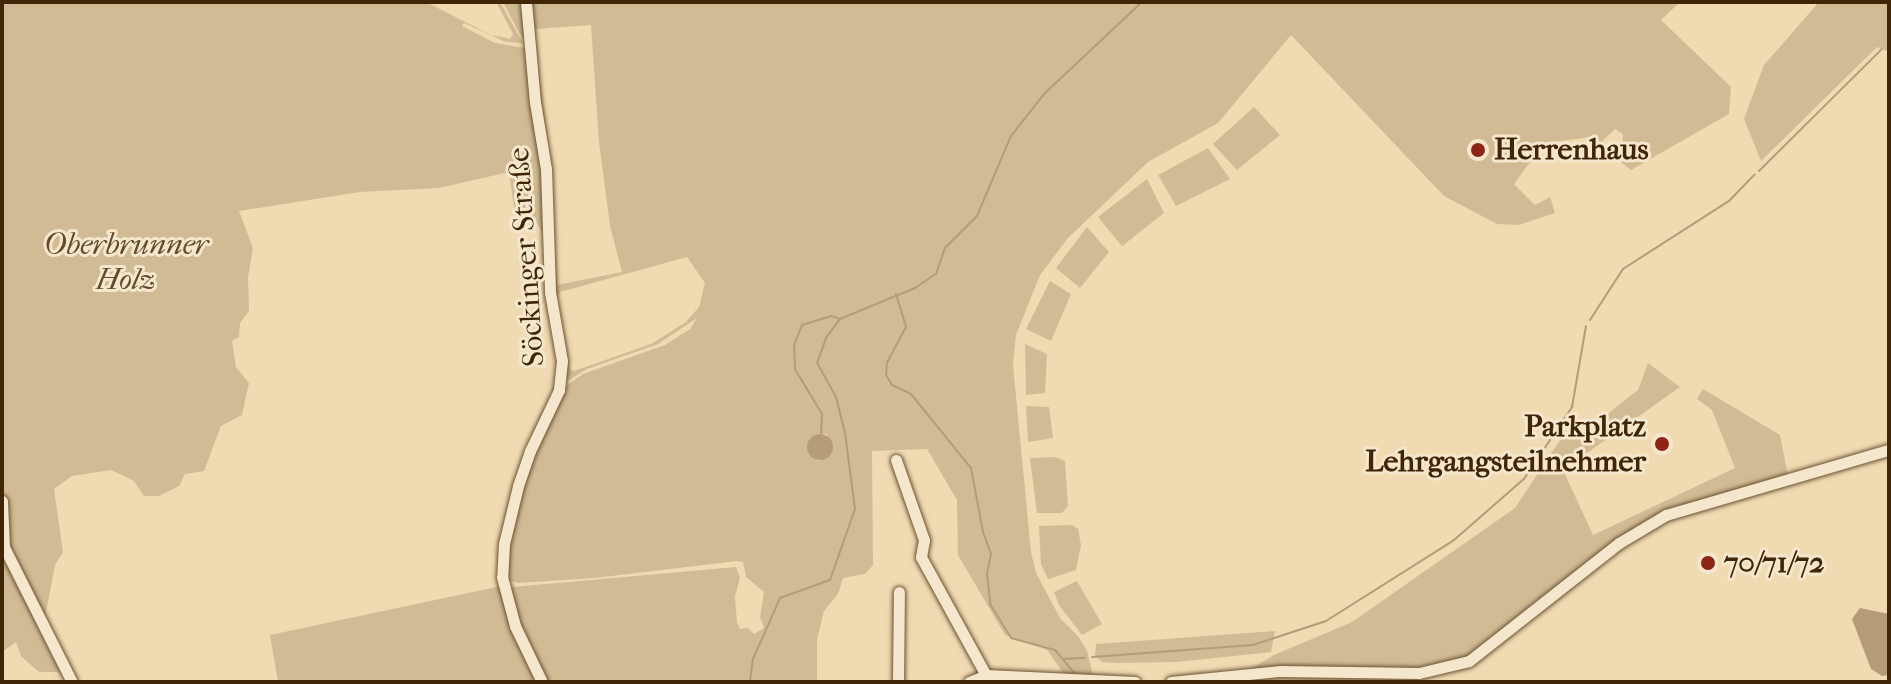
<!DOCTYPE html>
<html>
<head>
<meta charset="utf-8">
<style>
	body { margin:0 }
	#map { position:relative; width:1891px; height:684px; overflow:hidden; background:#efdab2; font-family:"IM FELL French Canon",serif }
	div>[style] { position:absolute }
	.green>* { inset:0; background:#d1bb95 }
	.water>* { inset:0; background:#b49c78 }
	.round { border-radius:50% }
	.stream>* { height:2px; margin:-1px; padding:0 1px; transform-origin:1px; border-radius:1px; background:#b49c78 }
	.roads { filter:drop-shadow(0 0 2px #6c5232) drop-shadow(0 0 2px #6c5232) }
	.minor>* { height:11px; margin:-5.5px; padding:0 5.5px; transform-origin:5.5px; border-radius:5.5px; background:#f5e7cd }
	.dots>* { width:22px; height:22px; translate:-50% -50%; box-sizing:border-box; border:4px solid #f5e7cd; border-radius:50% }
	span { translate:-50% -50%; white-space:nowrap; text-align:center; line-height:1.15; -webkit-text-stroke:6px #f5e7cd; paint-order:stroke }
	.poi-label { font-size:30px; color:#402507; font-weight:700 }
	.left { translate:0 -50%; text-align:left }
	.right { translate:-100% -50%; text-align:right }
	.park-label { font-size:30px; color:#644a2a; font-style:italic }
	.street-label { font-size:30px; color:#402507 }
	.frame { position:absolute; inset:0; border:4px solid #402507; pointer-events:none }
</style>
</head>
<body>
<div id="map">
	<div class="green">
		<i style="clip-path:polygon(2px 2px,426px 2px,491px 35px,510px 39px,513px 34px,496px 2px,500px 2px,523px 43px,506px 42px,464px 23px,462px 26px,495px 43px,525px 48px,535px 113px,548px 241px,531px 214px,515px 214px,509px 172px,439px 188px,360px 192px,239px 211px,253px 248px,248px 277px,249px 311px,240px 323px,239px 337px,232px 341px,236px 367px,249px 383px,242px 415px,221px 426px,204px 471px,185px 474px,179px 486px,159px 496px,144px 496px,134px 481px,111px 470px,72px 476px,54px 489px,63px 552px,55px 565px,43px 628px,69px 682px,59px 672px,39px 672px,21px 656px,16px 642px,2px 652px)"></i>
		<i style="clip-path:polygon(503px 2px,523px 2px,524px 40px,517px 29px)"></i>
		<i style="clip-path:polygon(evenodd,528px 2px,1680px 2px,1661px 20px,1731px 87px,1729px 114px,1631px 170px,1622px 163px,1623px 134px,1615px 129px,1599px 144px,1591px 137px,1544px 143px,1514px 184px,1535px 205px,1550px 197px,1555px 213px,1519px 225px,1497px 224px,1444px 196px,1291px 35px,1218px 123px,1148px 162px,1068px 238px,1040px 275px,1016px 335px,1013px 365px,1031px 552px,1036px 573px,1060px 618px,1078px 636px,1087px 651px,1094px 679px,1135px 682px,982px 682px,981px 677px,1067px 678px,1047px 650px,1005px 635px,958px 555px,957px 500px,927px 449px,872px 451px,873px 565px,865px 574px,843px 578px,838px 594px,824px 611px,817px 639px,817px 682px,545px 682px,521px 631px,509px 591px,512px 587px,736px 567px,740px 578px,735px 596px,737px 623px,740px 629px,748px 628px,754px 634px,764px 628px,760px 617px,764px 592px,746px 577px,743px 562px,737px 561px,595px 578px,518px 583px,508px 580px,505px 566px,525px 468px,563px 388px,583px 374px,665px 345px,690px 329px,697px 318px,658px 344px,587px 369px,569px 380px,564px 378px,553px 302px,528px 2px,591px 25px,599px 142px,610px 226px,622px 272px,557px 285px,551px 173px,534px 32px,536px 29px,591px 25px,528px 2px,687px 257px,705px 283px,699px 307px,686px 322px,651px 344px,574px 371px,570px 369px,557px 299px,560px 292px,687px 257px,528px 2px,827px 434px,831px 454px,818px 461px,807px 448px,809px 440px,816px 435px,827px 434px)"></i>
		<i style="clip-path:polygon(1819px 2px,1889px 2px,1889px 52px,1877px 47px,1761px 161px,1744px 119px,1764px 65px)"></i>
		<i style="clip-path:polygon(1254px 107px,1280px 135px,1237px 170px,1213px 144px)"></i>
		<i style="clip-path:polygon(1208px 148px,1230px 179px,1176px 206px,1158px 175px)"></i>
		<i style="clip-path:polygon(1147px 179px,1164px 213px,1122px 246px,1098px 217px)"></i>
		<i style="clip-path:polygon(1087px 227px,1109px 252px,1080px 288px,1056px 268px)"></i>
		<i style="clip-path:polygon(1050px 281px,1071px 294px,1051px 341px,1026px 329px)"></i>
		<i style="clip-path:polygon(1025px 344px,1047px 354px,1045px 393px,1026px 395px)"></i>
		<i style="clip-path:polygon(1648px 363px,1680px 387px,1563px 470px,1593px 535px,1735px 468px,1712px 410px,1697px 399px,1703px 389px,1780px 435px,1789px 481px,1666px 515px,1469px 661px,1419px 673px,1418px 682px,1171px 682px,1243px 673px,1274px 655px,1352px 622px,1515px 508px,1564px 434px,1586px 431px,1638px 390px)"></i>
		<i style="clip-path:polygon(1026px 406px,1049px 407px,1053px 438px,1028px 442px)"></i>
		<i style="clip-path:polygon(1055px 457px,1065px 461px,1068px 506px,1062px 513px,1037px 513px,1030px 458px)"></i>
		<i style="clip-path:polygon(1072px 525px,1078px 529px,1081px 545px,1076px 570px,1048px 579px,1041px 564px,1039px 526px)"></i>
		<i style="clip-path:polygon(1077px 581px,1102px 624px,1082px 635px,1059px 605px,1054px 592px)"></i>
		<i style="clip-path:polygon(501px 586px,539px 682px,278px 682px,270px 635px)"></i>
		<i style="clip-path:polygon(1275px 631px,1271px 652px,1177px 662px,1117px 663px,1102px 662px,1095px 656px,1096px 644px)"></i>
	</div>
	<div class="water">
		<i class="round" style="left:807px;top:434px;width:26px;height:26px"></i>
		<i style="clip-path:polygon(1860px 608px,1889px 614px,1889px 675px,1882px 676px,1871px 669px,1852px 619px)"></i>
	</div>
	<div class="stream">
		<i style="left:1759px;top:171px;width:173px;rotate:-44.8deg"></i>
		<i style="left:896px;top:294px;width:34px;rotate:73deg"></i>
		<i style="left:906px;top:327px;width:40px;rotate:118deg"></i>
		<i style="left:887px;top:362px;width:13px;rotate:94deg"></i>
		<i style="left:886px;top:375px;width:12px;rotate:59deg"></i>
		<i style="left:892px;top:385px;width:21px;rotate:25deg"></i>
		<i style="left:911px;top:394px;width:95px;rotate:51deg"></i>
		<i style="left:971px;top:468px;width:65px;rotate:79.4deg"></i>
		<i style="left:983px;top:532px;width:23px;rotate:70deg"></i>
		<i style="left:991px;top:554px;width:19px;rotate:102deg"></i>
		<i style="left:987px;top:573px;width:31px;rotate:84deg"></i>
		<i style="left:990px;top:604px;width:40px;rotate:58deg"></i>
		<i style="left:1011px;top:638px;width:46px;rotate:15.3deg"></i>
		<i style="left:1055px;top:650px;width:30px;rotate:50deg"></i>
		<i style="left:1590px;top:320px;width:61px;rotate:-57.1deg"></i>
		<i style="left:1623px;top:269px;width:126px;rotate:-32.7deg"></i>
		<i style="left:1729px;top:201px;width:37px;rotate:-46deg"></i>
		<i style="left:821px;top:433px;width:19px;rotate:-87deg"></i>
		<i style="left:822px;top:414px;width:52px;rotate:-121deg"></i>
		<i style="left:795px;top:369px;width:24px;rotate:-92deg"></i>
		<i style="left:794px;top:345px;width:22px;rotate:-68deg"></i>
		<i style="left:802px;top:325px;width:30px;rotate:-17deg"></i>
		<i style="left:831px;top:316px;width:7px;rotate:16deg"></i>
		<i style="left:1092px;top:657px;width:161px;rotate:-4.3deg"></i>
		<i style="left:1253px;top:645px;width:77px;rotate:-18.2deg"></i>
		<i style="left:1326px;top:621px;width:151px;rotate:-32.3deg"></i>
		<i style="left:1454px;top:540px;width:93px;rotate:-41.1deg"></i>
		<i style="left:1524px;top:479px;width:87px;rotate:-56.3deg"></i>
		<i style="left:1572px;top:407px;width:82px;rotate:-80.2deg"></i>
		<i style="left:1063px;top:659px;width:22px;rotate:-3deg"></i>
		<i style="left:750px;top:682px;width:23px;rotate:-83deg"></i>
		<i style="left:753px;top:659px;width:67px;rotate:-66.1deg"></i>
		<i style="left:780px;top:598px;width:53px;rotate:-19.8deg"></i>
		<i style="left:830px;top:580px;width:75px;rotate:-70.6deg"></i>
		<i style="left:855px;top:509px;width:77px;rotate:-97.5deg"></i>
		<i style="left:845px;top:433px;width:37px;rotate:-104deg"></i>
		<i style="left:836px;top:397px;width:39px;rotate:-119deg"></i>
		<i style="left:817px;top:363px;width:27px;rotate:-70deg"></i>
		<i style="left:826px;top:338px;width:24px;rotate:-54deg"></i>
		<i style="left:840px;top:319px;width:81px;rotate:-22.5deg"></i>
		<i style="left:915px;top:288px;width:25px;rotate:-34deg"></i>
		<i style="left:936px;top:274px;width:28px;rotate:-71deg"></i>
		<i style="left:945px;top:248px;width:45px;rotate:-45deg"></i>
		<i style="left:977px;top:216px;width:87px;rotate:-67deg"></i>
		<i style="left:1011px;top:136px;width:53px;rotate:-51.8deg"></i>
		<i style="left:1044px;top:94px;width:134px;rotate:-43.2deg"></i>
	</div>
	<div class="roads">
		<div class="minor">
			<i style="left:526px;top:2px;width:100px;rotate:84.9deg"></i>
			<i style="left:535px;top:102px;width:68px;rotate:80.7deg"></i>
			<i style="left:546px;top:169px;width:123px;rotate:88.1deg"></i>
			<i style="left:550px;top:292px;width:70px;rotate:80.1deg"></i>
			<i style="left:562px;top:361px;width:29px;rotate:96deg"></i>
			<i style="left:559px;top:390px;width:68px;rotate:115.4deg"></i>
			<i style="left:530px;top:451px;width:37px;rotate:109deg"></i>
			<i style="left:518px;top:486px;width:60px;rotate:103.6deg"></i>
			<i style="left:504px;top:544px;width:33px;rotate:93deg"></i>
			<i style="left:502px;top:577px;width:51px;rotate:75.1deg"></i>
			<i style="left:515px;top:626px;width:62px;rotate:64.3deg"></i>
			<i style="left:896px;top:460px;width:85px;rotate:70.7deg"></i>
			<i style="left:924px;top:540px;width:17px;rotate:100deg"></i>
			<i style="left:921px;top:557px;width:135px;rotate:61.2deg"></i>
			<i style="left:2px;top:501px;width:46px;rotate:87.5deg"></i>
			<i style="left:4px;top:547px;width:151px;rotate:63.3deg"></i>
			<i style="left:898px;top:682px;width:90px;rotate:-89.4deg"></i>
			<i style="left:969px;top:682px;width:18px;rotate:-22deg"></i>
			<i style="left:986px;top:675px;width:149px;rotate:2.7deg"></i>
			<i style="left:1171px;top:682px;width:110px;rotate:-5.8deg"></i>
			<i style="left:1280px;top:671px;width:139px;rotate:0.8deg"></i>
			<i style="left:1419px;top:673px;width:51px;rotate:-13.5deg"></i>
			<i style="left:1469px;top:661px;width:191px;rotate:-38.2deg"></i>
			<i style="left:1619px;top:543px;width:55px;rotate:-30.8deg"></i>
			<i style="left:1666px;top:515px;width:232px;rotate:-16.3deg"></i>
		</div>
	</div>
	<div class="dots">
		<i style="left:1478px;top:150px;background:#8f2418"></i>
		<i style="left:1662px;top:444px;background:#8f2418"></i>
		<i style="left:1708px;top:563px;background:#8f2418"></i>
	</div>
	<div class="poi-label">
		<span class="left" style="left:1494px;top:150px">Herrenhaus</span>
		<span class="right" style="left:1646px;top:444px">Parkplatz<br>Lehrgangsteilnehmer</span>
		<span class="left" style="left:1724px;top:563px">70/71/72</span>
	</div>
	<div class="park-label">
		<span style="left:126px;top:262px">Oberbrunner<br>Holz</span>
	</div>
	<div class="street-label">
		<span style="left:527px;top:257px;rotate:-94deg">Söckinger Straße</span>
	</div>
	<div class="frame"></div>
</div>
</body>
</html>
